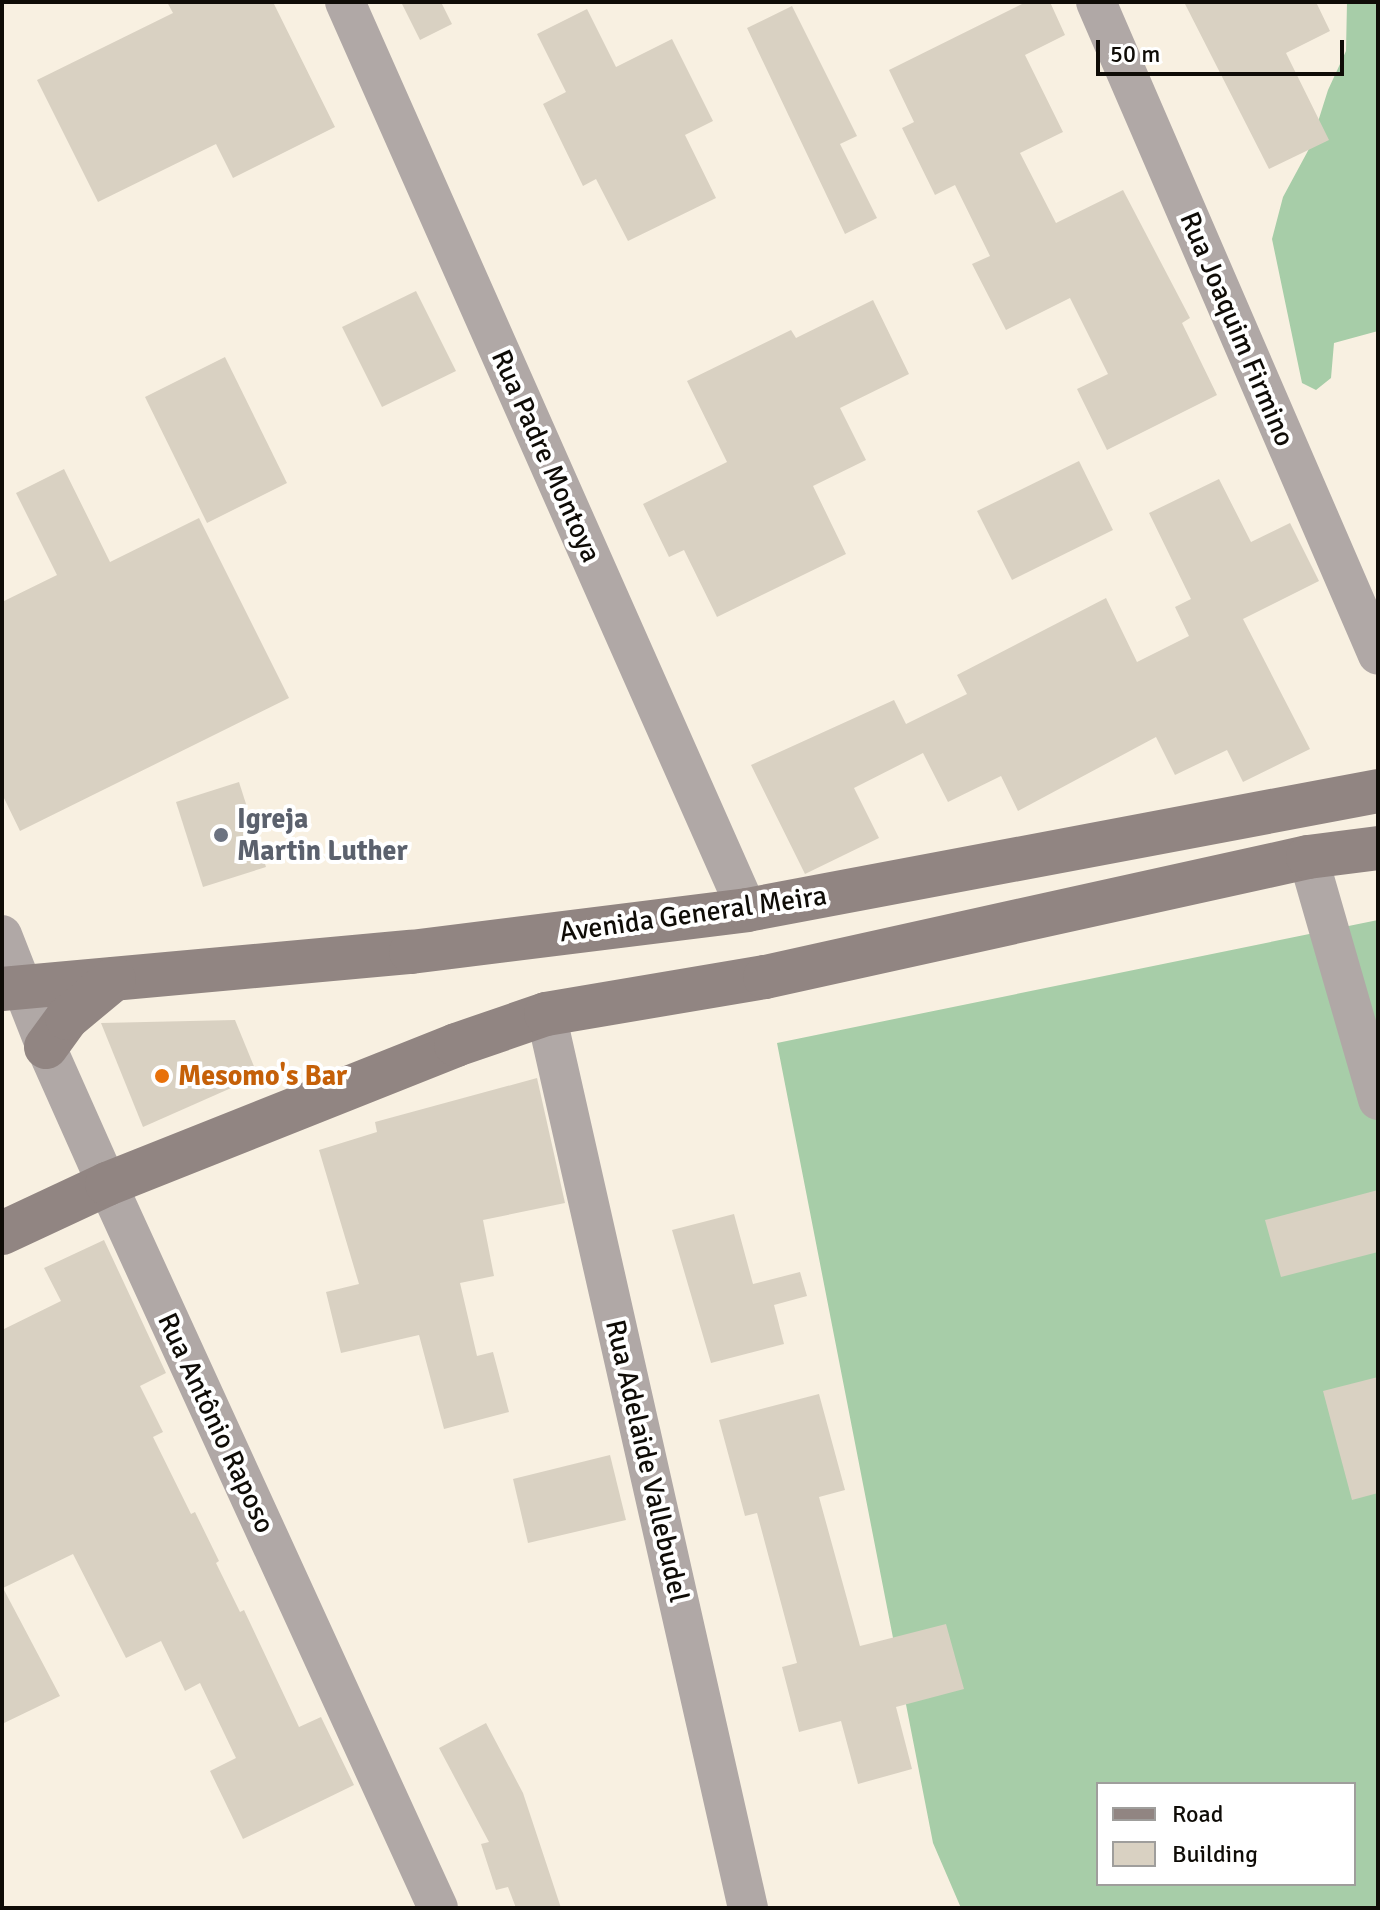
<!DOCTYPE html>
<html>
<head>
<meta charset="utf-8">
<style>
	body { margin:0 }
	#map { position:relative; width:1380px; height:1910px; overflow:hidden; background:#f8f0e1; font-family:Signika,sans-serif }
	div>[style] { position:absolute }
	.forest>* { inset:0; background:#a7cda8 }
	.building>* { inset:0; background:#d9d1c2 }
	.minor>* { height:40px; margin:-20px; padding:0 20px; transform-origin:20px; border-radius:20px; background:#b0a8a6 }
	.secondary>* { height:44px; margin:-22px; padding:0 22px; transform-origin:22px; border-radius:22px; background:#918582 }
	.dots>* { width:22px; height:22px; translate:-50% -50%; box-sizing:border-box; border:4px solid #fff; border-radius:50% }
	span { translate:-50% -50%; white-space:nowrap; text-align:center; line-height:1.15; -webkit-text-stroke:8px #fff; paint-order:stroke }
	.street-label { font-size:28px; color:#0f0c07 }
	.worship-label { font-size:28px; color:#5b616d; font-weight:700 }
	.left { translate:0 -50%; text-align:left }
	.food-label { font-size:28px; color:#c56008; font-weight:700 }
	.frame { position:absolute; inset:0; border:4px solid #0f0c07; pointer-events:none }
	.legend { position:absolute; left:1096px; top:1782px; width:260px; height:104px; box-sizing:border-box; background:#fff; border:2px solid #9f9e9c; margin:0; padding:10px 14px; list-style:none; font-size:24px; color:#0f0c07 }
	.legend li { display:flex; align-items:center; gap:16px; height:40px }
	.legend b { width:40px; border:2px solid #9f9e9c }
	.scale { position:absolute; left:1096px; top:40px; width:248px; height:36px; box-sizing:border-box; border:4px solid #0f0c07; border-top:0; padding-left:10px; font-size:24px; line-height:28px; white-space:nowrap; color:#0f0c07; -webkit-text-stroke:6px #fff; paint-order:stroke }
</style>
</head>
<body>
<div id="map">
	<div class="forest">
		<i style="clip-path:polygon(1347px 2px,1378px 2px,1378px 331px,1334px 343px,1331px 378px,1316px 390px,1302px 383px,1272px 239px,1283px 197px,1310px 147px,1328px 90px,1346px 51px)"></i>
		<i style="clip-path:polygon(evenodd,1378px 920px,1378px 1908px,961px 1908px,933px 1843px,777px 1043px,1378px 920px,1098px 1784px,1354px 1784px,1354px 1884px,1098px 1884px,1098px 1784px)"></i>
	</div>
	<div class="building">
		<i style="clip-path:polygon(167px 2px,273px 2px,335px 127px,233px 178px,216px 144px,98px 202px,37px 80px,173px 13px)"></i>
		<i style="clip-path:polygon(401px 2px,441px 2px,452px 24px,420px 40px)"></i>
		<i style="clip-path:polygon(1026px 2px,1050px 2px,1065px 35px,1025px 55px,1063px 132px,1020px 153px,1056px 223px,1123px 190px,1190px 318px,1182px 323px,1217px 395px,1107px 450px,1077px 389px,1108px 374px,1070px 298px,1006px 330px,972px 264px,990px 256px,955px 185px,935px 195px,902px 128px,914px 122px,889px 70px)"></i>
		<i style="clip-path:polygon(1184px 2px,1316px 2px,1330px 31px,1286px 53px,1329px 140px,1269px 169px)"></i>
		<i style="clip-path:polygon(792px 6px,857px 136px,840px 144px,877px 218px,845px 234px,747px 28px)"></i>
		<i style="clip-path:polygon(587px 9px,616px 67px,672px 39px,713px 121px,685px 135px,716px 198px,628px 241px,596px 179px,583px 186px,543px 104px,566px 92px,537px 34px)"></i>
		<i style="clip-path:polygon(416px 291px,456px 371px,382px 407px,342px 327px)"></i>
		<i style="clip-path:polygon(873px 300px,909px 374px,840px 408px,866px 460px,813px 486px,846px 554px,717px 617px,684px 550px,669px 557px,643px 504px,727px 462px,687px 381px,791px 330px,796px 338px)"></i>
		<i style="clip-path:polygon(225px 357px,287px 483px,207px 523px,145px 397px)"></i>
		<i style="clip-path:polygon(1079px 461px,1113px 530px,1012px 580px,977px 511px)"></i>
		<i style="clip-path:polygon(64px 469px,110px 562px,199px 518px,289px 698px,20px 831px,2px 794px,2px 602px,57px 575px,16px 493px)"></i>
		<i style="clip-path:polygon(1219px 479px,1251px 542px,1290px 523px,1319px 581px,1243px 619px,1310px 749px,1243px 782px,1227px 750px,1175px 775px,1156px 737px,1018px 811px,1001px 776px,948px 802px,923px 753px,854px 788px,879px 838px,805px 874px,751px 765px,894px 700px,906px 724px,967px 694px,957px 675px,1106px 598px,1137px 662px,1189px 636px,1175px 607px,1191px 599px,1149px 513px)"></i>
		<i style="clip-path:polygon(239px 782px,266px 867px,203px 887px,176px 802px)"></i>
		<i style="clip-path:polygon(235px 1020px,258px 1076px,143px 1127px,101px 1023px)"></i>
		<i style="clip-path:polygon(537px 1078px,565px 1203px,483px 1220px,494px 1276px,460px 1283px,477px 1356px,493px 1352px,509px 1412px,444px 1429px,419px 1335px,341px 1353px,326px 1292px,359px 1284px,319px 1150px,377px 1132px,375px 1122px)"></i>
		<i style="clip-path:polygon(1378px 1190px,1378px 1252px,1281px 1277px,1265px 1220px)"></i>
		<i style="clip-path:polygon(734px 1214px,753px 1284px,800px 1272px,807px 1296px,774px 1305px,784px 1344px,711px 1363px,672px 1230px)"></i>
		<i style="clip-path:polygon(104px 1240px,166px 1373px,140px 1386px,163px 1432px,153px 1437px,191px 1514px,195px 1512px,219px 1561px,216px 1563px,240px 1612px,244px 1610px,299px 1727px,321px 1717px,354px 1785px,243px 1839px,210px 1771px,236px 1758px,200px 1683px,185px 1691px,161px 1641px,126px 1658px,73px 1554px,3px 1588px,60px 1696px,2px 1724px,2px 1330px,61px 1301px,44px 1268px)"></i>
		<i style="clip-path:polygon(1378px 1377px,1378px 1493px,1352px 1500px,1323px 1391px)"></i>
		<i style="clip-path:polygon(819px 1394px,845px 1490px,819px 1497px,860px 1646px,946px 1624px,964px 1689px,896px 1707px,912px 1769px,858px 1784px,841px 1721px,799px 1732px,782px 1667px,797px 1663px,757px 1513px,745px 1516px,719px 1420px)"></i>
		<i style="clip-path:polygon(610px 1455px,626px 1520px,528px 1543px,513px 1479px)"></i>
		<i style="clip-path:polygon(486px 1723px,523px 1793px,561px 1908px,516px 1908px,508px 1887px,496px 1890px,481px 1844px,489px 1842px,439px 1748px)"></i>
	</div>
	<div class="minor">
		<i style="left:345px;top:2px;width:993px;rotate:66.12deg"></i>
		<i style="left:1096px;top:2px;width:711px;rotate:66.64deg"></i>
		<i style="left:1308px;top:857px;width:253px;rotate:73.9deg"></i>
		<i style="left:2px;top:935px;width:120px;rotate:68.6deg"></i>
		<i style="left:46px;top:1047px;width:150px;rotate:66deg"></i>
		<i style="left:107px;top:1184px;width:796px;rotate:65.43deg"></i>
		<i style="left:546px;top:1014px;width:917px;rotate:77.27deg"></i>
	</div>
	<div class="secondary">
		<i style="left:2px;top:989px;width:411px;rotate:-5.2deg"></i>
		<i style="left:411px;top:952px;width:339px;rotate:-7.1deg"></i>
		<i style="left:747px;top:910px;width:642px;rotate:-10.68deg"></i>
		<i style="left:46px;top:1047px;width:36px;rotate:-54deg"></i>
		<i style="left:67px;top:1018px;width:61px;rotate:-39.7deg"></i>
		<i style="left:2px;top:1233px;width:116px;rotate:-25deg"></i>
		<i style="left:107px;top:1184px;width:376px;rotate:-21.7deg"></i>
		<i style="left:456px;top:1045px;width:95px;rotate:-19deg"></i>
		<i style="left:546px;top:1014px;width:222px;rotate:-9.6deg"></i>
		<i style="left:765px;top:977px;width:556px;rotate:-12.46deg"></i>
		<i style="left:1308px;top:857px;width:71px;rotate:-7.3deg"></i>
	</div>
	<div class="dots">
		<i style="left:221px;top:835px;background:#6b7280"></i>
		<i style="left:162px;top:1076px;background:#e8710a"></i>
	</div>
	<div class="street-label">
		<span style="left:1237px;top:329px;rotate:67deg">Rua Joaquim Firmino</span>
		<span style="left:546px;top:456px;rotate:66deg">Rua Padre Montoya</span>
		<span style="left:693px;top:914px;rotate:-8deg">Avenida General Meira</span>
		<span style="left:216px;top:1423px;rotate:65deg">Rua Antônio Raposo</span>
		<span style="left:647px;top:1461px;rotate:77deg">Rua Adelaide Vallebudel</span>
	</div>
	<div class="worship-label">
		<span class="left" style="left:237px;top:835px">Igreja<br>Martin Luther</span>
	</div>
	<div class="food-label">
		<span class="left" style="left:178px;top:1076px">Mesomo's Bar</span>
	</div>
	<div class="frame"></div>
	<ul class="legend">
	<li><b style="height:10px;background:#918582"></b>Road</li>
	<li><b style="height:22px;background:#d9d1c2"></b>Building</li>
	</ul>
	<div class="scale">50 m</div>
</div>
</body>
</html>
